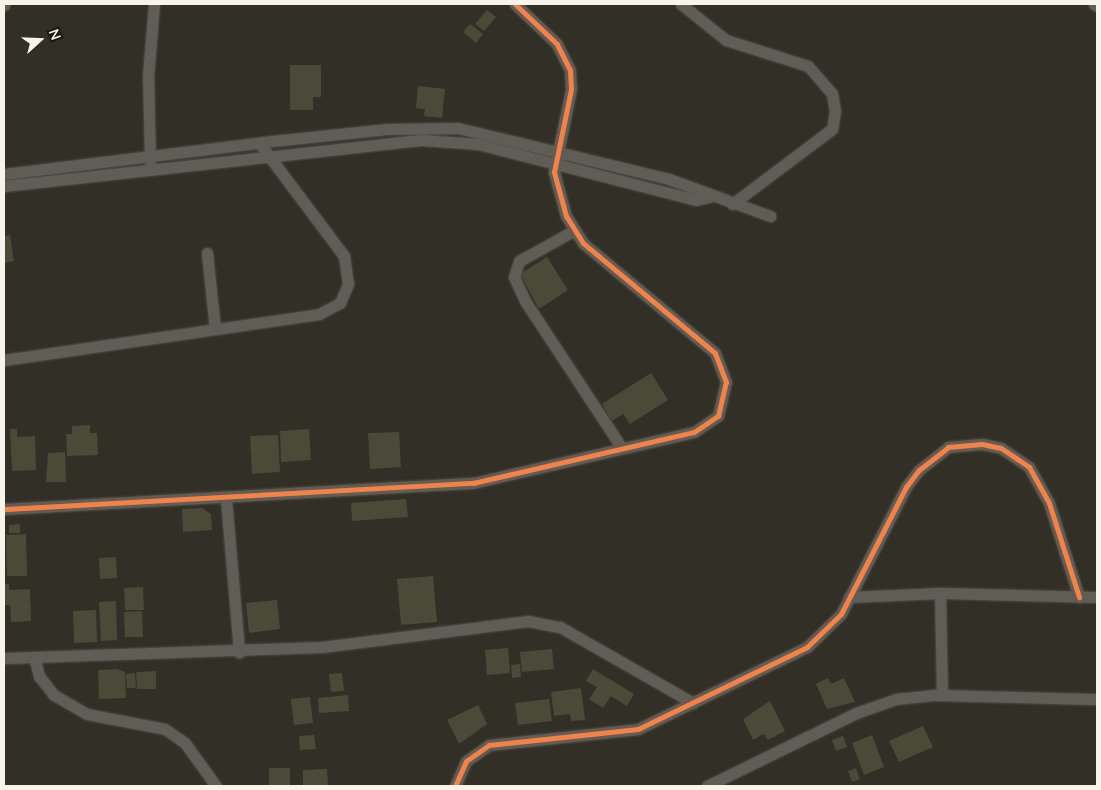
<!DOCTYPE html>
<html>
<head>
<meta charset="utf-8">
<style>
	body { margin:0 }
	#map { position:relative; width:1101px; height:790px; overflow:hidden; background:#322f26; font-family:"Nunito Sans",sans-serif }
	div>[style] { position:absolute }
	.building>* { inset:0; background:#4a4a39 }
	.roads { filter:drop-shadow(0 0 1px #4e4b44) drop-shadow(0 0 1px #4e4b44) }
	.minor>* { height:11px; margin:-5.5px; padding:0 5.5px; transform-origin:5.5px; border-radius:5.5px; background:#5f5d56 }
	.cycleway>* { height:5px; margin:-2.5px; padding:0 2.5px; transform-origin:2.5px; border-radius:2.5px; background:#f48246 }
	span { translate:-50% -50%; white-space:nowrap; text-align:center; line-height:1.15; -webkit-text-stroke:4.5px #1c1912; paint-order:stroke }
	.frame { position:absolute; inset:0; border:5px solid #f8f4ea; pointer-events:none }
	.north { position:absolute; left:15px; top:15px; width:50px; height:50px; -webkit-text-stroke:4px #1c1912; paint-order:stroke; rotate:70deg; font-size:14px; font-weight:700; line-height:20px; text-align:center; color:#f8f4ea }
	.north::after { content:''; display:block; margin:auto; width:18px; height:22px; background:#f8f4ea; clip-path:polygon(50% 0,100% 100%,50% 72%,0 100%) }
</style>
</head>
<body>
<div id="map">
	<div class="building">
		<i style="clip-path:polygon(487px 10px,496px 17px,484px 31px,475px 24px)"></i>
		<i style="clip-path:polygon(470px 24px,483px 34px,476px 43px,463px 32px)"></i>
		<i style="clip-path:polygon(290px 65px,321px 65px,321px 97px,313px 97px,313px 110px,290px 110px)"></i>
		<i style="clip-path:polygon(418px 86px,445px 89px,442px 118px,424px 116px,425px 109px,416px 108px)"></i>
		<i style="clip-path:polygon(10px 235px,14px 261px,4px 263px,4px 236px)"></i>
		<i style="clip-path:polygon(547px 257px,568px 290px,539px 309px,520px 274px)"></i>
		<i style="clip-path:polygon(651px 373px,668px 400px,630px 424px,623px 414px,612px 421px,602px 404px)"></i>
		<i style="clip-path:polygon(90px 425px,90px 433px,97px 433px,98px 455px,67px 456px,66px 434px,72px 434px,72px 426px)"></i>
		<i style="clip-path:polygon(10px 429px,17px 429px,17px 437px,35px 436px,36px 470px,12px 471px)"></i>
		<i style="clip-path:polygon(309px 429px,311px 460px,281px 462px,280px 431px)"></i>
		<i style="clip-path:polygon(399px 432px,401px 467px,370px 469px,368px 433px)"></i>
		<i style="clip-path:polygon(278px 435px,280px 472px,252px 474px,250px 436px)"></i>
		<i style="clip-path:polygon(65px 452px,66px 482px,46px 482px,48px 453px)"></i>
		<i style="clip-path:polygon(406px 499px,408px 517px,352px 521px,351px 503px)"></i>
		<i style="clip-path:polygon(202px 508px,211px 514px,212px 530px,183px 532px,182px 509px)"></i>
		<i style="clip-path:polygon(20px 524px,20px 533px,9px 533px,9px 525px)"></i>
		<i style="clip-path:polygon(26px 534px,27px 576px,7px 576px,6px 535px)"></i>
		<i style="clip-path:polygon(116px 557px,117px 578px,100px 579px,99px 558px)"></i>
		<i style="clip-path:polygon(433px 576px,437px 622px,401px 625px,397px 579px)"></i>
		<i style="clip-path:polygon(4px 584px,9px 584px,9px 590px,30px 589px,31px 621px,11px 622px,10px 605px,4px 605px)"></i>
		<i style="clip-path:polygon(143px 587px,144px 610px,125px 610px,124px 588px)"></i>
		<i style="clip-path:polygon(277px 600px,280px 629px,249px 633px,246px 603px)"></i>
		<i style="clip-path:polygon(116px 601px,117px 640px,101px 641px,99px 602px)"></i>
		<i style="clip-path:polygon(96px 610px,97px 642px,74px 643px,73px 611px)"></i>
		<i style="clip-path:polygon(142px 611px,143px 637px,125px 637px,124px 612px)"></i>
		<i style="clip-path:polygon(508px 648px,510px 673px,487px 675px,485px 650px)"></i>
		<i style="clip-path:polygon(552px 649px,554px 669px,522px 672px,520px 652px)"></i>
		<i style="clip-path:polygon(520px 664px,521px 677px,512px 678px,511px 665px)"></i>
		<i style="clip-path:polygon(117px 669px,125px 672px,126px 698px,99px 699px,98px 670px)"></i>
		<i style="clip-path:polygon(593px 669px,634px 694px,627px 706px,611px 696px,603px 708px,589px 699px,597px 687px,586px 681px)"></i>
		<i style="clip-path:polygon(156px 671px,156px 689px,137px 689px,136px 672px)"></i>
		<i style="clip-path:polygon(135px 673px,136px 688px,127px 688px,126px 674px)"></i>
		<i style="clip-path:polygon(342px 673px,344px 691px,331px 692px,329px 674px)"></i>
		<i style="clip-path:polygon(828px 678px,831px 684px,844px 678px,855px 702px,827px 709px,816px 684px)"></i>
		<i style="clip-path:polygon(581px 688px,585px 720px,571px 721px,570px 714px,554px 716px,551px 692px)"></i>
		<i style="clip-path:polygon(348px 695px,349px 711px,319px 713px,318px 698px)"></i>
		<i style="clip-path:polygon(310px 697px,313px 723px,294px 725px,291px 699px)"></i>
		<i style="clip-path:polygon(549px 699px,552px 721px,518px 725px,515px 703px)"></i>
		<i style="clip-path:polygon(770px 701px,785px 731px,768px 740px,764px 734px,753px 740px,743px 719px)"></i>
		<i style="clip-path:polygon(478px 705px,487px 724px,459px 744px,447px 720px)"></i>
		<i style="clip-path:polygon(923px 726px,933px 747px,899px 762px,889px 741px)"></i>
		<i style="clip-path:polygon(314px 735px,316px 749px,300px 750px,299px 736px)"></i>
		<i style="clip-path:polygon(872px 735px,884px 767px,864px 775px,852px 743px)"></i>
		<i style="clip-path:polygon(843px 736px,847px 747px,836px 751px,832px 740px)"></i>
		<i style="clip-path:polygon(269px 768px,290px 768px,290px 785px,269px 786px)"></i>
		<i style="clip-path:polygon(856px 768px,860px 779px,852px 782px,848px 771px)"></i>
		<i style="clip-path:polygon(327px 769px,328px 786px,303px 786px,303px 770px)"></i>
	</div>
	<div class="roads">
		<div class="minor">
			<i style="left:681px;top:4px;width:58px;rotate:38.7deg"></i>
			<i style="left:726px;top:40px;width:86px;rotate:17.6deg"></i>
			<i style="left:808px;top:66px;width:37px;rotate:49deg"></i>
			<i style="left:832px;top:94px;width:17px;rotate:80deg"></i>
			<i style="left:835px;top:111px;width:18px;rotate:99deg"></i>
			<i style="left:832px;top:129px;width:125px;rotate:143.1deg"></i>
			<i style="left:1094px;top:4px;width:4px;rotate:34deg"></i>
			<i style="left:4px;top:5px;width:1px;rotate:-90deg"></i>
			<i style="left:150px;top:161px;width:85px;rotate:-91.3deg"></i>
			<i style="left:148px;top:76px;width:72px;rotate:-85.2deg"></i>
			<i style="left:4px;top:174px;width:261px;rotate:-7deg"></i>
			<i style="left:263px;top:142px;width:125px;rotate:-6deg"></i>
			<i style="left:387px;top:129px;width:71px;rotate:-0.8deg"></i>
			<i style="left:458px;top:128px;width:217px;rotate:13.6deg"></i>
			<i style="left:669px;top:179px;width:108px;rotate:20.1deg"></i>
			<i style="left:4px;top:186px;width:421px;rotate:-6.3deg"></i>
			<i style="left:422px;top:140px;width:56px;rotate:4.1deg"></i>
			<i style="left:478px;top:144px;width:225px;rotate:14.4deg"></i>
			<i style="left:696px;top:200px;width:13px;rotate:-13deg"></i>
			<i style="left:573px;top:231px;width:62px;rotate:150.9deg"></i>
			<i style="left:519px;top:261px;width:17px;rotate:107deg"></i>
			<i style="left:514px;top:277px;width:26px;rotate:65deg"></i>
			<i style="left:525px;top:301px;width:176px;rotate:56.6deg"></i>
			<i style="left:207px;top:253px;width:76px;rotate:84deg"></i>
			<i style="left:4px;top:360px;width:318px;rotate:-8.3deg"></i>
			<i style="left:319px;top:314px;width:24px;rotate:-28deg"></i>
			<i style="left:340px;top:303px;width:21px;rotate:-67deg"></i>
			<i style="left:348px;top:284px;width:28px;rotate:-98deg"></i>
			<i style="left:344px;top:256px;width:135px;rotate:-126.9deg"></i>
			<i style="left:226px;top:499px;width:154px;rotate:85.1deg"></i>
			<i style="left:4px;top:509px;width:470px;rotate:-3.2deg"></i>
			<i style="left:473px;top:483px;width:227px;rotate:-13deg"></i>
			<i style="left:694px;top:432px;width:29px;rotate:-34deg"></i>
			<i style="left:718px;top:416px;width:35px;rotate:-77deg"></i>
			<i style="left:726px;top:382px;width:31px;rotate:-111deg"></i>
			<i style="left:715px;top:353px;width:172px;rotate:-140.2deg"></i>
			<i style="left:583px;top:243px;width:32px;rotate:-122deg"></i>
			<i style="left:566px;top:216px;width:46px;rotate:-105.3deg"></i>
			<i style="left:554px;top:172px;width:85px;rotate:-78.4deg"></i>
			<i style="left:571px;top:89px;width:19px;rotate:-93deg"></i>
			<i style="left:570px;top:70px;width:29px;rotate:-117deg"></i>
			<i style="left:557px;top:44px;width:58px;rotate:-136.4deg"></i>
			<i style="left:940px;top:593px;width:102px;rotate:88.9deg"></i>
			<i style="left:849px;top:597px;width:91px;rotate:-2.5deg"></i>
			<i style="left:940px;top:593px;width:157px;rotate:1.5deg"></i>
			<i style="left:34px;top:657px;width:20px;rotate:75deg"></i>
			<i style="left:39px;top:676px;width:24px;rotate:52deg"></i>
			<i style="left:54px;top:695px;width:38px;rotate:30deg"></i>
			<i style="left:87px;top:714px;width:79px;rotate:10.9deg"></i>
			<i style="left:165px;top:729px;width:24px;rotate:35deg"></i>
			<i style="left:185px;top:743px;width:53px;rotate:54.2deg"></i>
			<i style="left:4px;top:658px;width:318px;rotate:-2deg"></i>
			<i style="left:322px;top:647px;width:208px;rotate:-7.2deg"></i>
			<i style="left:528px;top:621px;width:33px;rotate:11deg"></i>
			<i style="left:560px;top:627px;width:153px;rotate:29.7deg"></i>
			<i style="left:455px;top:786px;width:27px;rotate:-66deg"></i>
			<i style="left:466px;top:761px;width:28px;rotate:-35deg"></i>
			<i style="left:489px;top:745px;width:150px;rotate:-6.1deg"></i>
			<i style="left:638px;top:729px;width:188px;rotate:-25.9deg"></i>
			<i style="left:807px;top:647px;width:47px;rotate:-44.1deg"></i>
			<i style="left:841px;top:614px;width:143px;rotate:-62.9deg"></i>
			<i style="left:906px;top:487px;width:21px;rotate:-53deg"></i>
			<i style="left:919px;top:470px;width:37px;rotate:-38deg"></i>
			<i style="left:948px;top:447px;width:34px;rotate:-5deg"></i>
			<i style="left:982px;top:444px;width:19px;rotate:12deg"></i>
			<i style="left:1001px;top:448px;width:34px;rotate:34deg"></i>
			<i style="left:1029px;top:467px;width:41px;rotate:60.9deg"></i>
			<i style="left:1049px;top:503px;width:99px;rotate:72.3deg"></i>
			<i style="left:707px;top:786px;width:166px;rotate:-26.1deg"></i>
			<i style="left:856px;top:713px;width:42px;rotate:-19.3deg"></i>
			<i style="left:896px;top:699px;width:37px;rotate:-6deg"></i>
			<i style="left:933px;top:695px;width:164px;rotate:1.4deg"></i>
		</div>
	</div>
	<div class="cycleway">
		<i style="left:4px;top:509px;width:470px;rotate:-3.2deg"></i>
		<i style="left:473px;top:483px;width:227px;rotate:-13deg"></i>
		<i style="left:694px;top:432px;width:29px;rotate:-34deg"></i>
		<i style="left:718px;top:416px;width:35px;rotate:-77deg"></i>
		<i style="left:726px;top:382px;width:31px;rotate:-111deg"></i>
		<i style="left:715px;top:353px;width:172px;rotate:-140.2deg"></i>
		<i style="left:583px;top:243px;width:32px;rotate:-122deg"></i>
		<i style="left:566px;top:216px;width:46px;rotate:-105.3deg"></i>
		<i style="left:554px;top:172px;width:85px;rotate:-78.4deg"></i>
		<i style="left:571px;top:89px;width:19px;rotate:-93deg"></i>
		<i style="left:570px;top:70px;width:29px;rotate:-117deg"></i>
		<i style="left:557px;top:44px;width:58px;rotate:-136.4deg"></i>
		<i style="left:455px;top:786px;width:27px;rotate:-66deg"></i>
		<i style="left:466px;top:761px;width:28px;rotate:-35deg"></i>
		<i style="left:489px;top:745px;width:150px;rotate:-6.1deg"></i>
		<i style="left:638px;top:729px;width:188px;rotate:-25.9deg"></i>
		<i style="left:807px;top:647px;width:47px;rotate:-44.1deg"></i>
		<i style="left:841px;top:614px;width:143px;rotate:-62.9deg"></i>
		<i style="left:906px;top:487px;width:21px;rotate:-53deg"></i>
		<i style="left:919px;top:470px;width:37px;rotate:-38deg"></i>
		<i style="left:948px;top:447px;width:34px;rotate:-5deg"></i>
		<i style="left:982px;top:444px;width:19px;rotate:12deg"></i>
		<i style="left:1001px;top:448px;width:34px;rotate:34deg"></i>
		<i style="left:1029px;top:467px;width:41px;rotate:60.9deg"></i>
		<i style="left:1049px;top:503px;width:99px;rotate:72.3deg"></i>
	</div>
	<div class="frame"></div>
	<div class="north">N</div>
</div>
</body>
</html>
